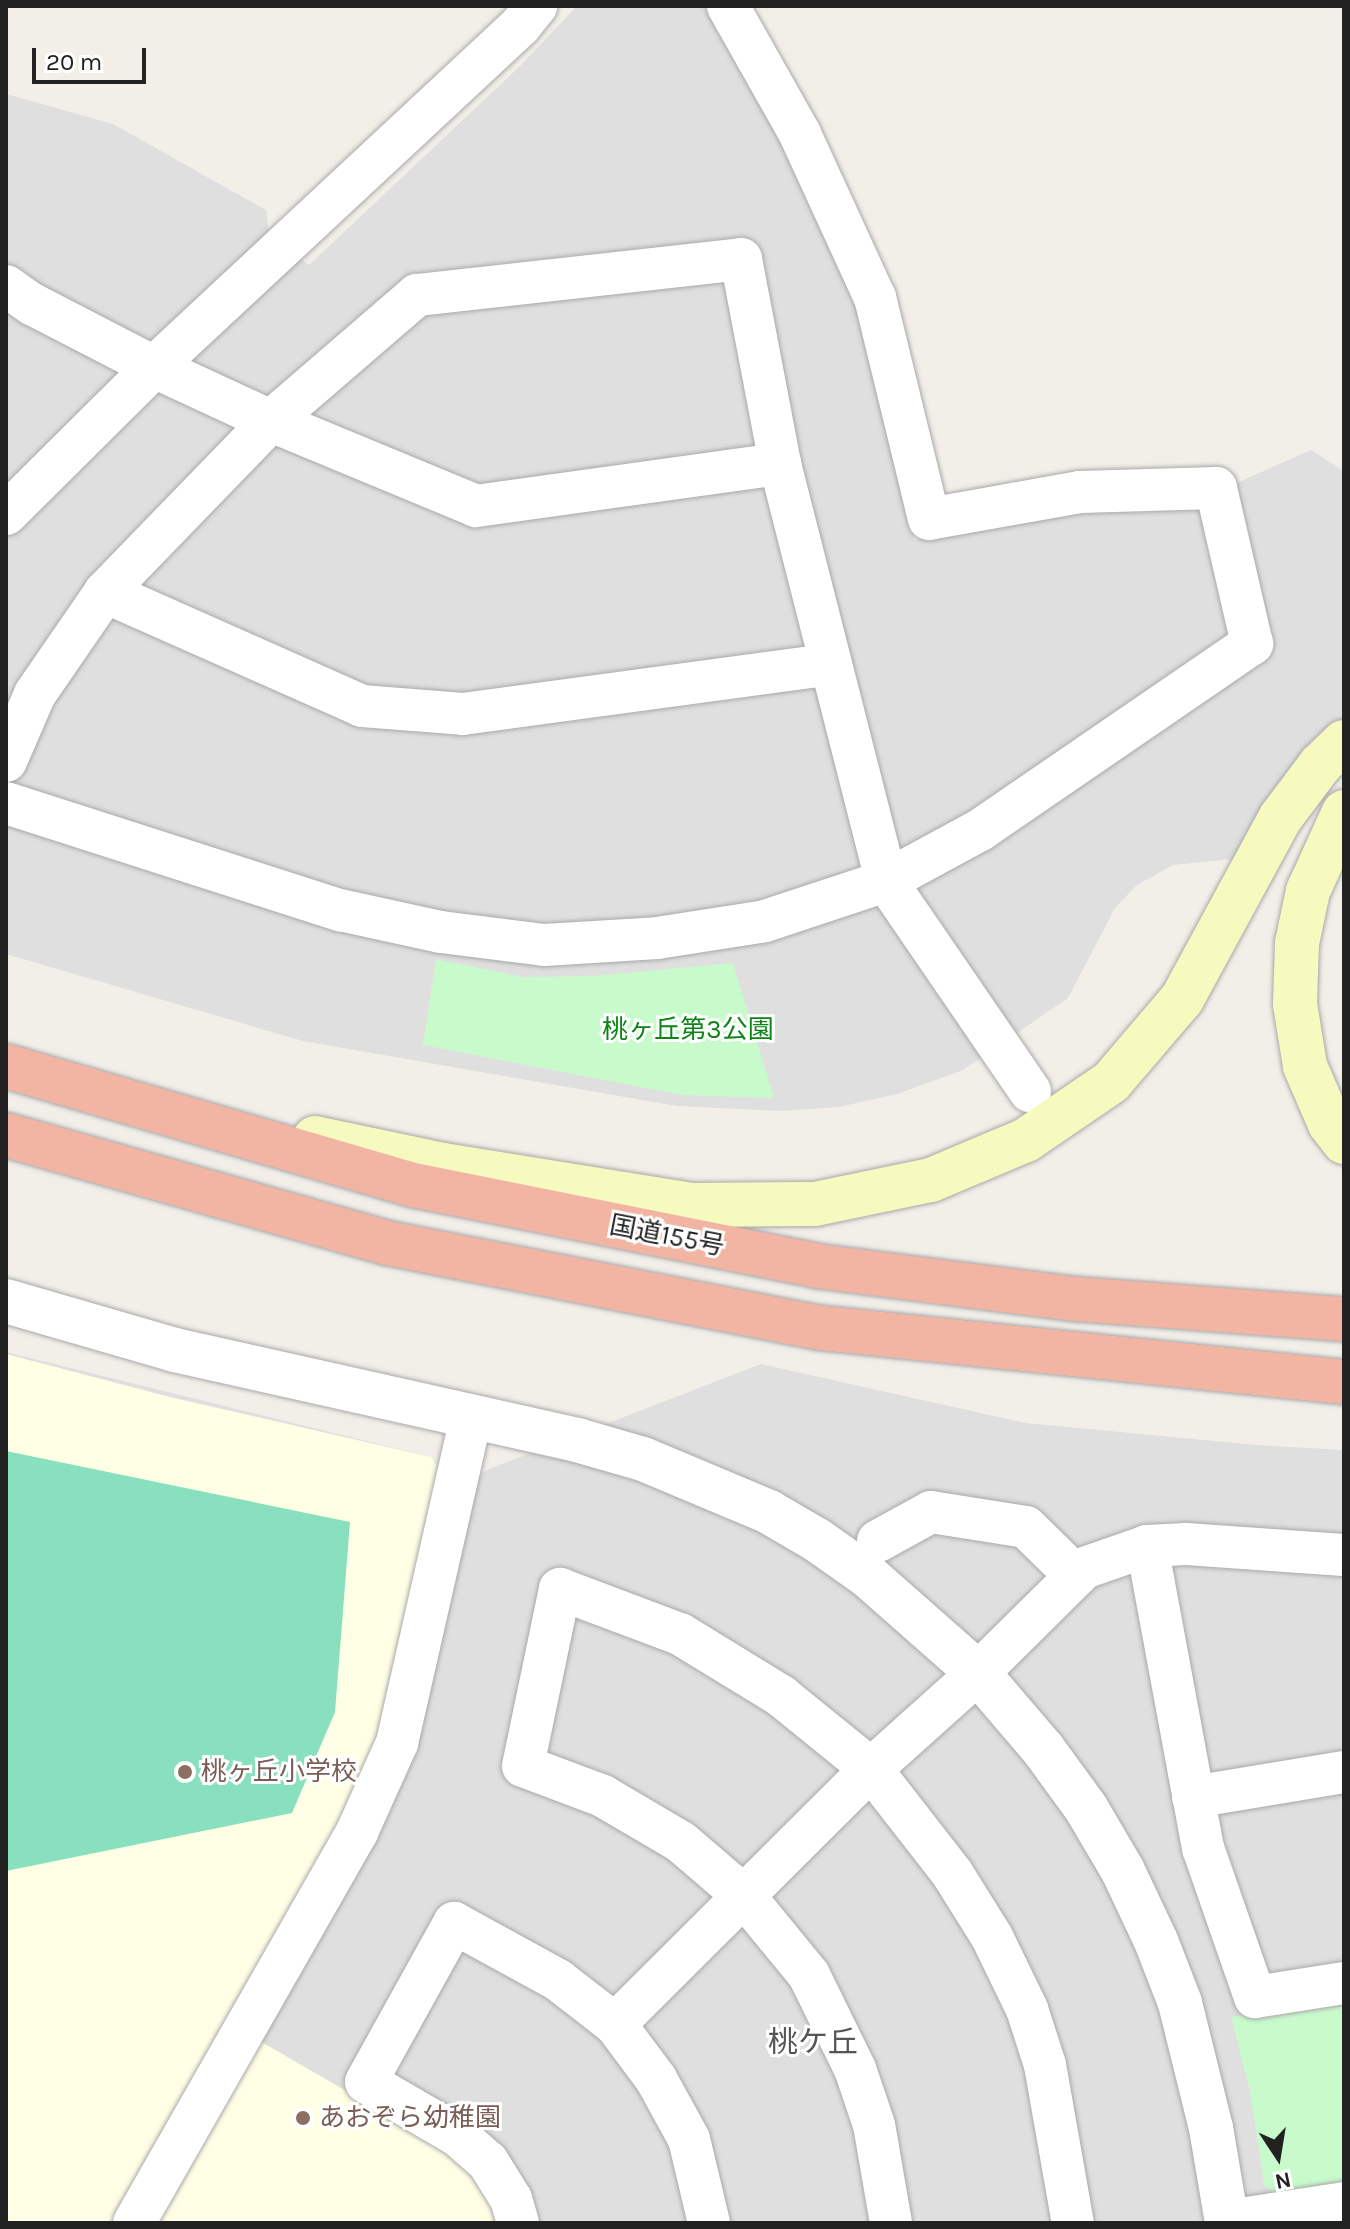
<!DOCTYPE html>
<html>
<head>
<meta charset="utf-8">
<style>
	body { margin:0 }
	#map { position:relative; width:1350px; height:2229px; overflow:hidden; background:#f2efe9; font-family:Karla,"Noto Sans JP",sans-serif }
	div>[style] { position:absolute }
	.residential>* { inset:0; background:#e0dfdf }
	.education>* { inset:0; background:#ffffe5 }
	.park>* { inset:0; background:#c8facc }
	.pitch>* { inset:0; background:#88e0be }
	.roads { filter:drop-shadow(0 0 2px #a9a9a9) drop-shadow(0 0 2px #a9a9a9) }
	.minor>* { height:42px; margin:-21px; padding:0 21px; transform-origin:21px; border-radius:21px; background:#fff }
	.tertiary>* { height:44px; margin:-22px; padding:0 22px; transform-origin:22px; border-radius:22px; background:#fff }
	.secondary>* { height:44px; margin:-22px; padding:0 22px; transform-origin:22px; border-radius:22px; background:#f7fabf }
	.trunk>* { height:44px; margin:-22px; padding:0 22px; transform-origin:22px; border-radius:22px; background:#f2b4a3 }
	.dots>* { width:22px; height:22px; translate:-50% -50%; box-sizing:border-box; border:4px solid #fff; border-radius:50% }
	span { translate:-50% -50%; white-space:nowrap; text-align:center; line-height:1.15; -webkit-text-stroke:6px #fff; paint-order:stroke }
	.park-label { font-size:26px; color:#0c8416 }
	.street-label { font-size:26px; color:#222 }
	.education-label { font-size:26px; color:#785e54 }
	.left { translate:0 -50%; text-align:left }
	.quarter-label { font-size:30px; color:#555 }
	.frame { position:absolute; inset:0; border:8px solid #222; pointer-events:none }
	.north { position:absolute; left:1238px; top:2117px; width:80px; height:80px; -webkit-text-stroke:6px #fff; paint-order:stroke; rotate:168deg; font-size:22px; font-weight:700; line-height:32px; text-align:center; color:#222 }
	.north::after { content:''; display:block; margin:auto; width:28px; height:36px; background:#222; clip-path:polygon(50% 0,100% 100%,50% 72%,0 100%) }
	.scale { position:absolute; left:32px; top:48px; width:114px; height:36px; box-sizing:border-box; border:4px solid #222; border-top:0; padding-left:10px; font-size:24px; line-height:28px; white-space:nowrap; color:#222; -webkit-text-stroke:6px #fff; paint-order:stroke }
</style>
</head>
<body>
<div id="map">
	<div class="residential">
		<i style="clip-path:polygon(577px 6px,709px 6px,777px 130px,858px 311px,879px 377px,914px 540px,1088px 509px,1192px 503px,1311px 450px,1344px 471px,1344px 720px,1295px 774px,1243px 858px,1173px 865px,1137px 885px,1115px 908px,1068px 998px,963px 1070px,897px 1094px,839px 1107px,781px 1111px,677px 1106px,303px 1041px,6px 954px,6px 94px,113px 124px,266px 210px,269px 232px,309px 265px,520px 66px)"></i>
		<i style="clip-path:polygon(6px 1352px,431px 1457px,441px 1471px,473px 1479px,489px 1469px,761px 1364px,1026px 1423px,1256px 1445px,1344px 1450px,1344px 2223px,6px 2223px)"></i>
	</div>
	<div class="education">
		<i style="clip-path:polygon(6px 1354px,170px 1397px,431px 1457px,440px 1471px,377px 1741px,353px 1804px,115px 2223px,6px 2223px)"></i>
		<i style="clip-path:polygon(258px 2040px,445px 2148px,470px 2169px,502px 2223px,155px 2223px)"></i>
	</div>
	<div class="park">
		<i style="clip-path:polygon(436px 959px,523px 977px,594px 976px,733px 963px,774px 1098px,682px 1095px,423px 1045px)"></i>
		<i style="clip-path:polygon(1344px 1998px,1344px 2186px,1277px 2195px,1264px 2185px,1250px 2091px,1231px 2017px)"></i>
	</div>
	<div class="pitch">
		<i style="clip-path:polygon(6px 1451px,350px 1522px,335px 1712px,292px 1813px,6px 1871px)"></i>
	</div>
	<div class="roads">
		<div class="minor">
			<i style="left:6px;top:286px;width:32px;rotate:35deg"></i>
			<i style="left:32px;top:304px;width:137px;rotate:27.3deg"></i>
			<i style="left:154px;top:367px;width:129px;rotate:24.8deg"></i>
			<i style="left:271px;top:421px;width:222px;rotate:22.5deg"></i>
			<i style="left:476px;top:506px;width:307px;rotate:-7.9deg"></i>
			<i style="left:6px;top:514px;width:209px;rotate:-44.8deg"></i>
			<i style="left:154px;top:367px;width:500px;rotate:-42.97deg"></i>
			<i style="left:520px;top:26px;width:26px;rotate:-51deg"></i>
			<i style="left:105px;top:592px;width:281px;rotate:23.9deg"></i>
			<i style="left:362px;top:706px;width:101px;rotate:4.5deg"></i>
			<i style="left:463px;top:714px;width:371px;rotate:-7.7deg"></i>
			<i style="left:6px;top:761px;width:73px;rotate:-66.6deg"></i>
			<i style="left:35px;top:694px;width:124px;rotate:-55.5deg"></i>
			<i style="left:105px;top:592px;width:238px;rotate:-45.9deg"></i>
			<i style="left:271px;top:421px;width:193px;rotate:-40.8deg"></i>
			<i style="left:417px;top:295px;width:326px;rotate:-6.3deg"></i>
			<i style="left:741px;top:259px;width:209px;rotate:79.2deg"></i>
			<i style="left:780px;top:464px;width:430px;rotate:75.7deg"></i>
			<i style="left:886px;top:881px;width:255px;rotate:55.6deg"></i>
			<i style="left:6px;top:803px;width:351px;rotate:17.8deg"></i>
			<i style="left:340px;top:910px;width:103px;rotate:12.3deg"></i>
			<i style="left:441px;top:932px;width:104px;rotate:7.2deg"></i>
			<i style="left:544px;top:945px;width:113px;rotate:-3.5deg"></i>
			<i style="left:657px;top:938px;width:109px;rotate:-8.9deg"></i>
			<i style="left:765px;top:921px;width:127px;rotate:-18.3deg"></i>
			<i style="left:886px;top:881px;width:107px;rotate:-28.5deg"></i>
			<i style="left:980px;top:830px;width:330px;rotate:-34.4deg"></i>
			<i style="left:1252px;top:644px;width:160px;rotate:-103deg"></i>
			<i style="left:1216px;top:488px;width:136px;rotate:178.3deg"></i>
			<i style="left:1080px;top:492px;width:153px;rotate:169.9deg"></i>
			<i style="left:929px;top:519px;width:228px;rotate:-103.7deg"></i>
			<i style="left:875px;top:298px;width:180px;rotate:-114.6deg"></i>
			<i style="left:800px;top:134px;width:147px;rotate:-119.4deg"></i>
			<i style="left:878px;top:1541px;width:60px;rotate:-28.7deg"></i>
			<i style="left:931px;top:1512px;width:96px;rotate:9deg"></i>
			<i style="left:1026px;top:1527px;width:70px;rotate:44.4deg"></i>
			<i style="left:1147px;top:1546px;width:307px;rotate:79.5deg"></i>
			<i style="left:1203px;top:1848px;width:158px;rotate:70.8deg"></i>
			<i style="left:1255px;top:1997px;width:90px;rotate:-8.9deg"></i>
			<i style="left:1193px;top:1797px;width:153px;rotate:-9.4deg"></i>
			<i style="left:615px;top:2024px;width:361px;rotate:-44.9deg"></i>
			<i style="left:871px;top:1769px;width:144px;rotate:-41.9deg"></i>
			<i style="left:978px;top:1673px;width:149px;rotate:-44.7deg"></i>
			<i style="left:1084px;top:1568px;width:67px;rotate:-19.2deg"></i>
			<i style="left:1147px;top:1546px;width:39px;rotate:-3deg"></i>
			<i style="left:1186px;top:1544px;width:158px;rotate:4deg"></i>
			<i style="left:1227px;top:2221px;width:118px;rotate:-8.7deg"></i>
			<i style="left:134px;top:2223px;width:450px;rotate:-60.3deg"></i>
			<i style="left:357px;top:1832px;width:98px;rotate:-65.8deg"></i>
			<i style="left:397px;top:1743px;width:333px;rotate:-77.2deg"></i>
			<i style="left:518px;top:2223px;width:25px;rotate:-106deg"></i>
			<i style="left:511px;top:2199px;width:44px;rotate:-121.9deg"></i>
			<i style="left:488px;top:2162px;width:41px;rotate:-138.9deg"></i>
			<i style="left:457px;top:2135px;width:105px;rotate:-149.8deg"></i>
			<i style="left:366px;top:2082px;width:182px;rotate:-61deg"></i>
			<i style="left:454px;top:1923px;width:119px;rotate:28.7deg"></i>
			<i style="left:558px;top:1980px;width:72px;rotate:37.7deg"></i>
			<i style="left:615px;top:2024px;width:69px;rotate:53.3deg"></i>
			<i style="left:656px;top:2079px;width:68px;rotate:61.2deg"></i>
			<i style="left:689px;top:2139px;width:86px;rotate:76.6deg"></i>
			<i style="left:891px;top:2223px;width:99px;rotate:-99.8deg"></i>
			<i style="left:874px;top:2125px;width:59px;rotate:-108.7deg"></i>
			<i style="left:855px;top:2069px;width:105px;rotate:-116.1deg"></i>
			<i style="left:809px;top:1975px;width:102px;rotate:-129.4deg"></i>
			<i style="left:744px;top:1896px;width:83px;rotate:-139.4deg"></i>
			<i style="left:681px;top:1842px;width:91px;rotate:-149.5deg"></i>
			<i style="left:603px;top:1796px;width:85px;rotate:-159.4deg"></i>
			<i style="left:523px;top:1766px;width:181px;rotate:-78.2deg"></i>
			<i style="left:560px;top:1589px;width:128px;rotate:20.6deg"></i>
			<i style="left:680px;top:1634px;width:119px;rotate:31.5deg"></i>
			<i style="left:781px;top:1696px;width:116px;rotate:39deg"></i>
			<i style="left:871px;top:1769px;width:132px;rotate:52.1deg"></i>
			<i style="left:952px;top:1873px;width:75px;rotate:58deg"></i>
			<i style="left:992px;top:1937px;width:80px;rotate:64.1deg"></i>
			<i style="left:1027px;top:2009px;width:59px;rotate:72.2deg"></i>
			<i style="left:1045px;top:2065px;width:160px;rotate:80deg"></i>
		</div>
		<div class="tertiary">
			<i style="left:6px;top:1301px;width:176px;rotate:16.2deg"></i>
			<i style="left:175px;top:1350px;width:412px;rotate:12.6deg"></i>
			<i style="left:577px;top:1440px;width:69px;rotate:16.1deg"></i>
			<i style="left:643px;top:1459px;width:137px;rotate:22.8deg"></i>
			<i style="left:769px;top:1512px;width:56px;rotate:30.3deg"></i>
			<i style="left:817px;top:1540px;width:62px;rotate:35.2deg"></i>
			<i style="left:868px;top:1576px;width:147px;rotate:41.4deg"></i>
			<i style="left:978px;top:1673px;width:100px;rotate:49.5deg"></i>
			<i style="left:1043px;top:1749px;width:73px;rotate:53.9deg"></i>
			<i style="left:1086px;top:1808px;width:73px;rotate:59.6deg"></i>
			<i style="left:1123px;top:1871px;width:77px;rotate:64.8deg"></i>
			<i style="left:1156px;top:1941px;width:66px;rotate:68.8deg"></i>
			<i style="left:1180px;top:2003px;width:129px;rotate:76.1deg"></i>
			<i style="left:1211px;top:2128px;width:96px;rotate:80.4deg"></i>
		</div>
		<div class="secondary">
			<i style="left:1344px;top:812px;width:87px;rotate:114.5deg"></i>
			<i style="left:1308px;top:891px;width:53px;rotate:101.9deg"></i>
			<i style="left:1297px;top:943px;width:61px;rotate:91.9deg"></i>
			<i style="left:1295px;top:1004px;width:63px;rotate:80.8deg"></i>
			<i style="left:1305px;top:1066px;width:63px;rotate:66.7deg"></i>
			<i style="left:1330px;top:1124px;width:23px;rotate:52deg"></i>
			<i style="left:315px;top:1138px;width:131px;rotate:11.9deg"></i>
			<i style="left:443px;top:1165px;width:252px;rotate:9.1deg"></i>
			<i style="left:692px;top:1205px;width:123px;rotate:-0.5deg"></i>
			<i style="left:815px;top:1204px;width:118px;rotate:-11.7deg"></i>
			<i style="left:931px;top:1180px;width:103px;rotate:-22.8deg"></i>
			<i style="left:1026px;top:1140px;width:103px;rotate:-34.3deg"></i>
			<i style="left:1111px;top:1082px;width:109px;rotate:-49.5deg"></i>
			<i style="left:1182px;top:999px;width:207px;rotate:-61.5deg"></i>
			<i style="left:1281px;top:817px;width:65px;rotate:-53.1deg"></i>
			<i style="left:1320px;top:765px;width:33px;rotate:-44deg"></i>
		</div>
		<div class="trunk">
			<i style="left:6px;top:1066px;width:424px;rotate:16.3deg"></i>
			<i style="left:413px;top:1185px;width:412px;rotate:11.3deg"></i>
			<i style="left:817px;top:1266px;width:261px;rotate:7.3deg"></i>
			<i style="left:1076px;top:1299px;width:269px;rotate:4.3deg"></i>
			<i style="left:6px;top:1135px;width:396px;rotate:15.8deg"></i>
			<i style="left:387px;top:1243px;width:443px;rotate:11.1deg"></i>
			<i style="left:822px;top:1328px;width:525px;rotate:5.91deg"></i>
		</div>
	</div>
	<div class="dots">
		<i style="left:185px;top:1772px;background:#8d6e63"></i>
		<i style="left:303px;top:2118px;background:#8d6e63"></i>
	</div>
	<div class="park-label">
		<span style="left:688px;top:1030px">桃ヶ丘第3公園</span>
	</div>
	<div class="street-label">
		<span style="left:667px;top:1236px;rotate:11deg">国道155号</span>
	</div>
	<div class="education-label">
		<span class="left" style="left:201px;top:1772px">桃ヶ丘小学校</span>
		<span class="left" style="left:319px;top:2118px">あおぞら幼稚園</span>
	</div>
	<div class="quarter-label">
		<span style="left:813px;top:2042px">桃ケ丘</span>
	</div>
	<div class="frame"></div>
	<div class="north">N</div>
	<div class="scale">20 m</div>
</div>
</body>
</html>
